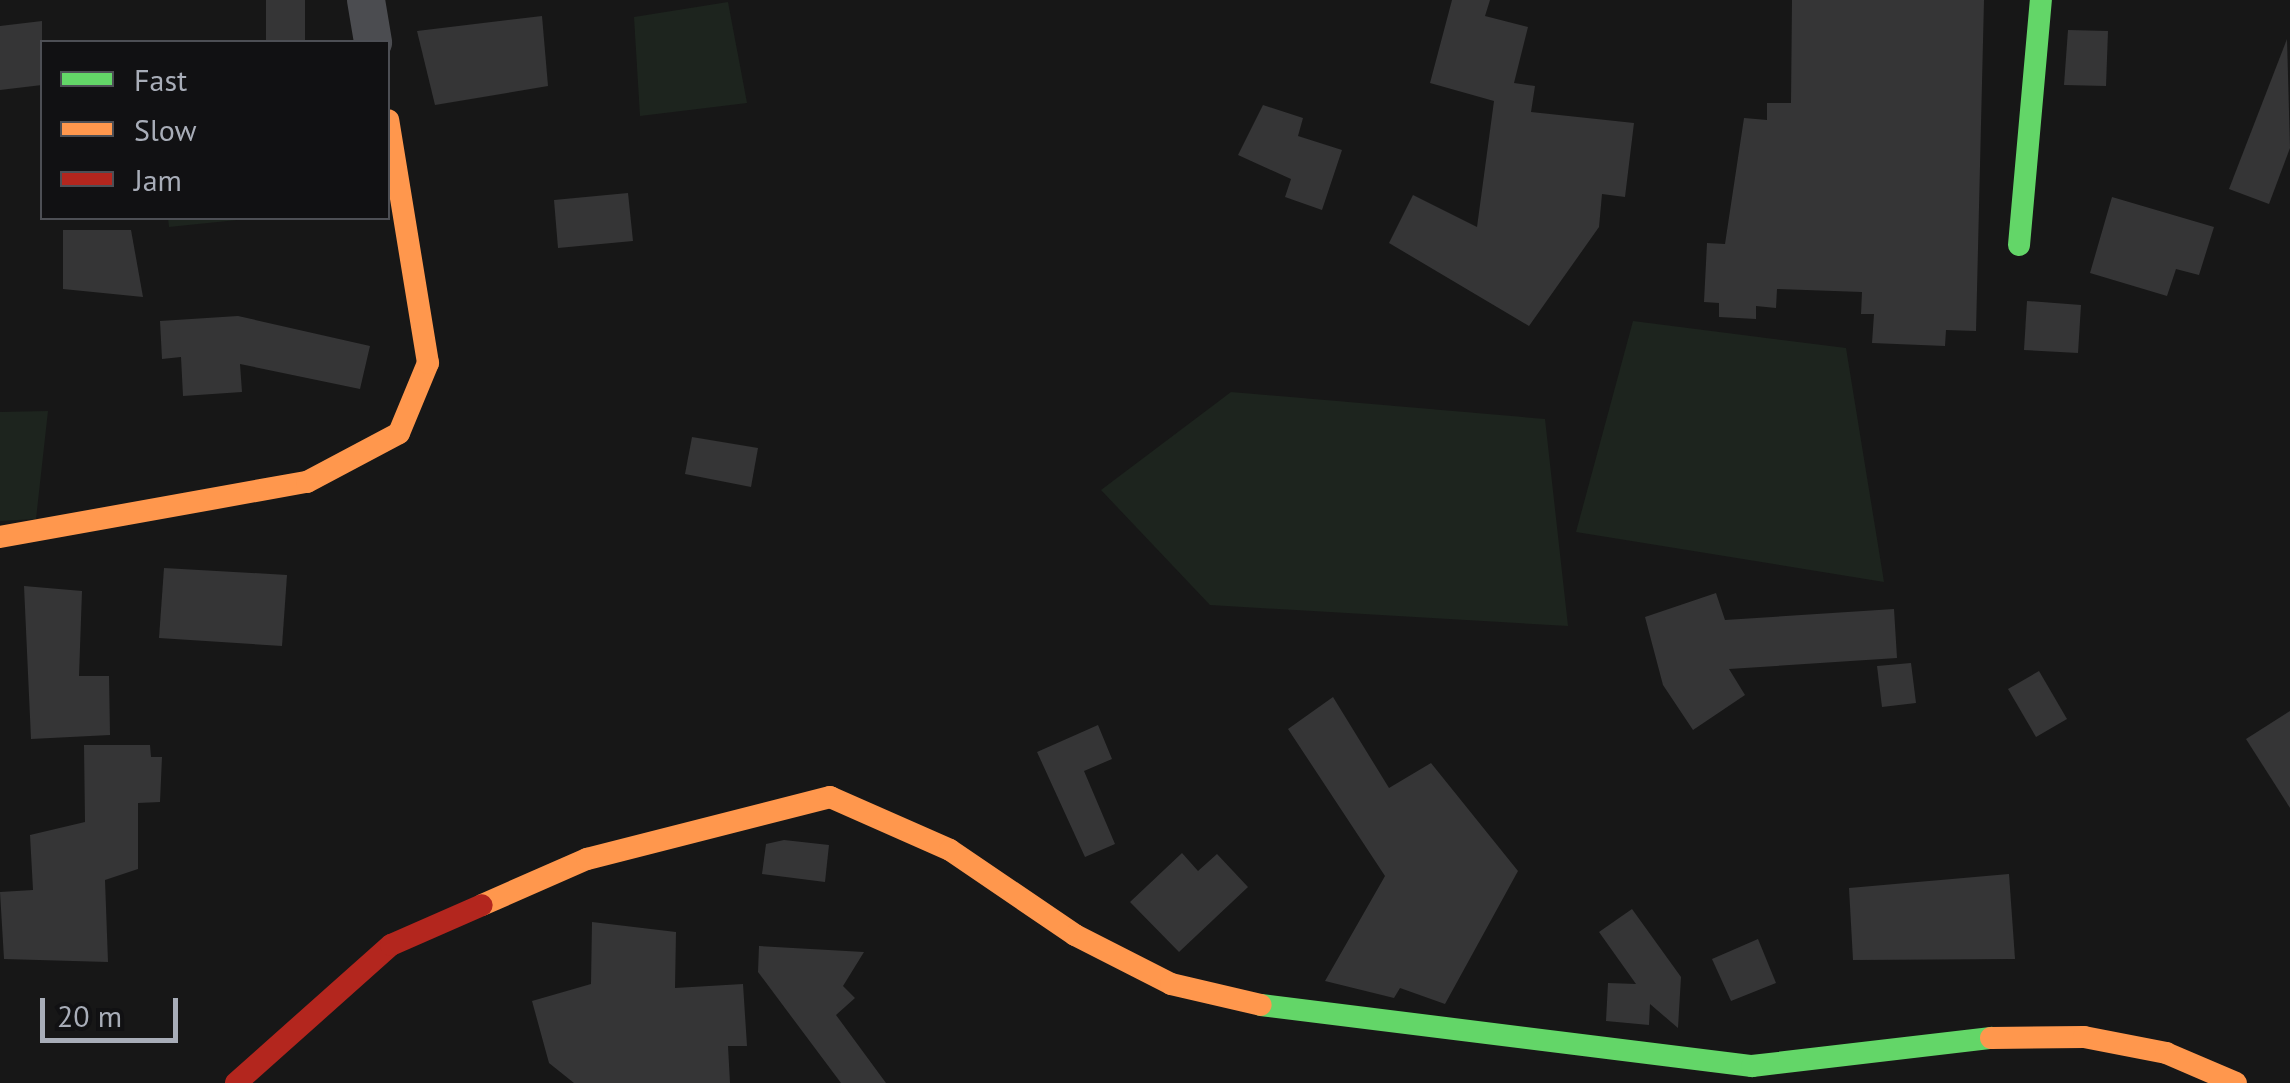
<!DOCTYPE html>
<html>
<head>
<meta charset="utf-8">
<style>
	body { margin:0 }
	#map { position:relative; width:2290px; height:1083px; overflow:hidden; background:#171717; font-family:"PT Sans",sans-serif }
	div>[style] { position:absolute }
	.green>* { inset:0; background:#1d241e }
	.building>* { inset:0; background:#353536 }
	.street>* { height:38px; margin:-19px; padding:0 19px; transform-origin:19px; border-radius:19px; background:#4b4c50 }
	.fast>* { height:22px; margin:-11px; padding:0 11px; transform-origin:11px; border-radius:11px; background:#63d668 }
	.slow>* { height:22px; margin:-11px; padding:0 11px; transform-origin:11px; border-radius:11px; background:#ff974d }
	.jam>* { height:22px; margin:-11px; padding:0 11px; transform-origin:11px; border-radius:11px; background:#b3261e }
	span { translate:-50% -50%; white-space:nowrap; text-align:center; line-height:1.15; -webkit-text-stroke:10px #111113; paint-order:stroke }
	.legend { position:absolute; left:40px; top:40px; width:350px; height:180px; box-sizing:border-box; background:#111113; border:2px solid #4d4f55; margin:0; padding:12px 18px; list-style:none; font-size:30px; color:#a8adb8 }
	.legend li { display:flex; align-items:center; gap:20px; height:50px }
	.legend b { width:50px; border:2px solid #4d4f55 }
	.scale { position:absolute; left:40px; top:998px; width:138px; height:45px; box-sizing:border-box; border:5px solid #a8adb8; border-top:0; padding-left:12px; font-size:30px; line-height:35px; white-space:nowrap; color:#a8adb8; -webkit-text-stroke:8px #111113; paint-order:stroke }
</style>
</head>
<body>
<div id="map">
	<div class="green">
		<i style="clip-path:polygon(728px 2px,747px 103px,640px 116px,634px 17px)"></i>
		<i style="clip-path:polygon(168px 218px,237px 218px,237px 220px,169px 227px)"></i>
		<i style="clip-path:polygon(1633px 321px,1846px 348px,1884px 582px,1576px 532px)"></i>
		<i style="clip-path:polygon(1231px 392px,1545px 419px,1568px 626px,1210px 605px,1101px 490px)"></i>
		<i style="clip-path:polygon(48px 411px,36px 519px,0 521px,0 412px)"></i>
	</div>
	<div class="building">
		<i style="clip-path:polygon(266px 0,305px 0,305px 41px,266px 41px)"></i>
		<i style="clip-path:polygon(1452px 0,1490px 0,1485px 16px,1528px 27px,1514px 83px,1535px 86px,1531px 112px,1634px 123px,1625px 197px,1602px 194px,1599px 227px,1529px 326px,1389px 243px,1413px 195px,1477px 227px,1494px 101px,1430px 83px)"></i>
		<i style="clip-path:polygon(1792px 0,1984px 0,1976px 331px,1946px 330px,1945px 346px,1872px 343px,1874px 314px,1861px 314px,1862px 292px,1777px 289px,1776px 308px,1756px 306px,1756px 319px,1719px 317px,1719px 303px,1704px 302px,1707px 243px,1725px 244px,1744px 118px,1767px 120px,1767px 103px,1791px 103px)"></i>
		<i style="clip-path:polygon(542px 16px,548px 86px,435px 105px,417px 31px)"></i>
		<i style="clip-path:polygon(42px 21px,42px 85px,0 90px,0 26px)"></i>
		<i style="clip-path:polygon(2068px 30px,2108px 31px,2106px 86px,2064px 85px)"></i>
		<i style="clip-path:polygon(2287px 39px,2290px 148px,2269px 204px,2229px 189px)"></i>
		<i style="clip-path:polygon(1263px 105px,1303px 118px,1298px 136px,1342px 150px,1322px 210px,1285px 197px,1291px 179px,1238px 155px)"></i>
		<i style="clip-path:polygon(628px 193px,633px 241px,558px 248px,554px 200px)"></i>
		<i style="clip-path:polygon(2112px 197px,2214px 227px,2199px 275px,2176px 269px,2167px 296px,2090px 273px)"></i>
		<i style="clip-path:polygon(63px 230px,131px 230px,143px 297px,63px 289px)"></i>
		<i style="clip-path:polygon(2027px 301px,2081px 305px,2078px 353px,2024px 350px)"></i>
		<i style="clip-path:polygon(238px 316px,370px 346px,360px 389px,240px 364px,242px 392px,183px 396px,181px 357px,162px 359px,160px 321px)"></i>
		<i style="clip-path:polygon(692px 437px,758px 448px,751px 487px,685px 474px)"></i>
		<i style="clip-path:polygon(164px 568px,287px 575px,282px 646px,159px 638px)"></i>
		<i style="clip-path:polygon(24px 586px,82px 591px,79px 676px,109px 676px,110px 735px,31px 739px)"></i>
		<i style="clip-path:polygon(1716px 593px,1725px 620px,1894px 609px,1897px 658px,1729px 669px,1745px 695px,1693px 730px,1663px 685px,1645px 617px)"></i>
		<i style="clip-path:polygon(1911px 663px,1916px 703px,1882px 707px,1877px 666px)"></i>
		<i style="clip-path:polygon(2039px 671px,2067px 719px,2036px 737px,2008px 689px)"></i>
		<i style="clip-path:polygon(1333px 697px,1389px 788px,1431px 763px,1518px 871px,1445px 1004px,1400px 988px,1394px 998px,1325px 981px,1385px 876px,1288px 729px)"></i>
		<i style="clip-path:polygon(2290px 711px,2290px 808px,2246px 739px)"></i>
		<i style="clip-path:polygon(1098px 725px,1112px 759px,1084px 771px,1115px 844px,1085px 857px,1037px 752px)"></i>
		<i style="clip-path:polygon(84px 745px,150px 745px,151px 757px,162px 757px,160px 802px,138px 803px,138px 869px,105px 880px,108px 962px,4px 959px,0 892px,33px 890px,30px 835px,85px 822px)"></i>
		<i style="clip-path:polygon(784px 840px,829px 845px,825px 882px,762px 874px,766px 844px)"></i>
		<i style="clip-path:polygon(1182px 853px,1198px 871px,1217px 854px,1248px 887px,1179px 952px,1130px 902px)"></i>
		<i style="clip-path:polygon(2009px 874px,2015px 959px,1853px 960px,1849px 888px)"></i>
		<i style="clip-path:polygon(1632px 909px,1681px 977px,1678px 1028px,1650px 1004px,1649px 1025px,1606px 1021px,1608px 983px,1636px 984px,1599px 932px)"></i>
		<i style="clip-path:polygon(592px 922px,676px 932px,675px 988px,743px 984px,747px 1046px,728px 1046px,730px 1083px,574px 1083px,549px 1063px,532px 1001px,591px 984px)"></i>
		<i style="clip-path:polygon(1758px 939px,1776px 983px,1731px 1001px,1712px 959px)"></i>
		<i style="clip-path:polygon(759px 946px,864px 952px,843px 986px,855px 998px,836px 1015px,886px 1083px,841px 1083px,758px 972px)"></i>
	</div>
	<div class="street">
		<i style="left:366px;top:0;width:43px;rotate:80.5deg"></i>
	</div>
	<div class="fast">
		<i style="left:2019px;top:245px;width:246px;rotate:-84.9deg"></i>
		<i style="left:1261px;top:1005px;width:495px;rotate:7.1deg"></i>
		<i style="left:1752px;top:1066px;width:241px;rotate:-6.7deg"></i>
	</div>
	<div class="slow">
		<i style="left:0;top:537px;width:312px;rotate:-10.2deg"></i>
		<i style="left:307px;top:482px;width:104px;rotate:-28deg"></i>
		<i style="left:399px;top:433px;width:76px;rotate:-67.5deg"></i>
		<i style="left:428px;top:363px;width:246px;rotate:-99.3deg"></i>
		<i style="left:482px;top:905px;width:115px;rotate:-23.7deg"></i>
		<i style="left:587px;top:859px;width:251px;rotate:-14.3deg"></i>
		<i style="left:830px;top:797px;width:131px;rotate:23.8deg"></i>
		<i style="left:950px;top:850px;width:151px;rotate:34.2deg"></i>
		<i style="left:1075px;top:935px;width:108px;rotate:27deg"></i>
		<i style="left:1171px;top:984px;width:92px;rotate:13.1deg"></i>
		<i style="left:1991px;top:1038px;width:93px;rotate:-0.6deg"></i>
		<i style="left:2084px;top:1037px;width:84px;rotate:11deg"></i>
		<i style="left:2166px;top:1053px;width:76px;rotate:23.2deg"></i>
	</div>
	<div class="jam">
		<i style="left:236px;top:1083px;width:208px;rotate:-41.7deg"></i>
		<i style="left:391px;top:945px;width:99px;rotate:-23.7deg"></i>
	</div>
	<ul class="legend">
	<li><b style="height:12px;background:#63d668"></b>Fast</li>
	<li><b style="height:12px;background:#ff974d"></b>Slow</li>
	<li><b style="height:12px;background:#b3261e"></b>Jam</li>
	</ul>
	<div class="scale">20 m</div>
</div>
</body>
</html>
